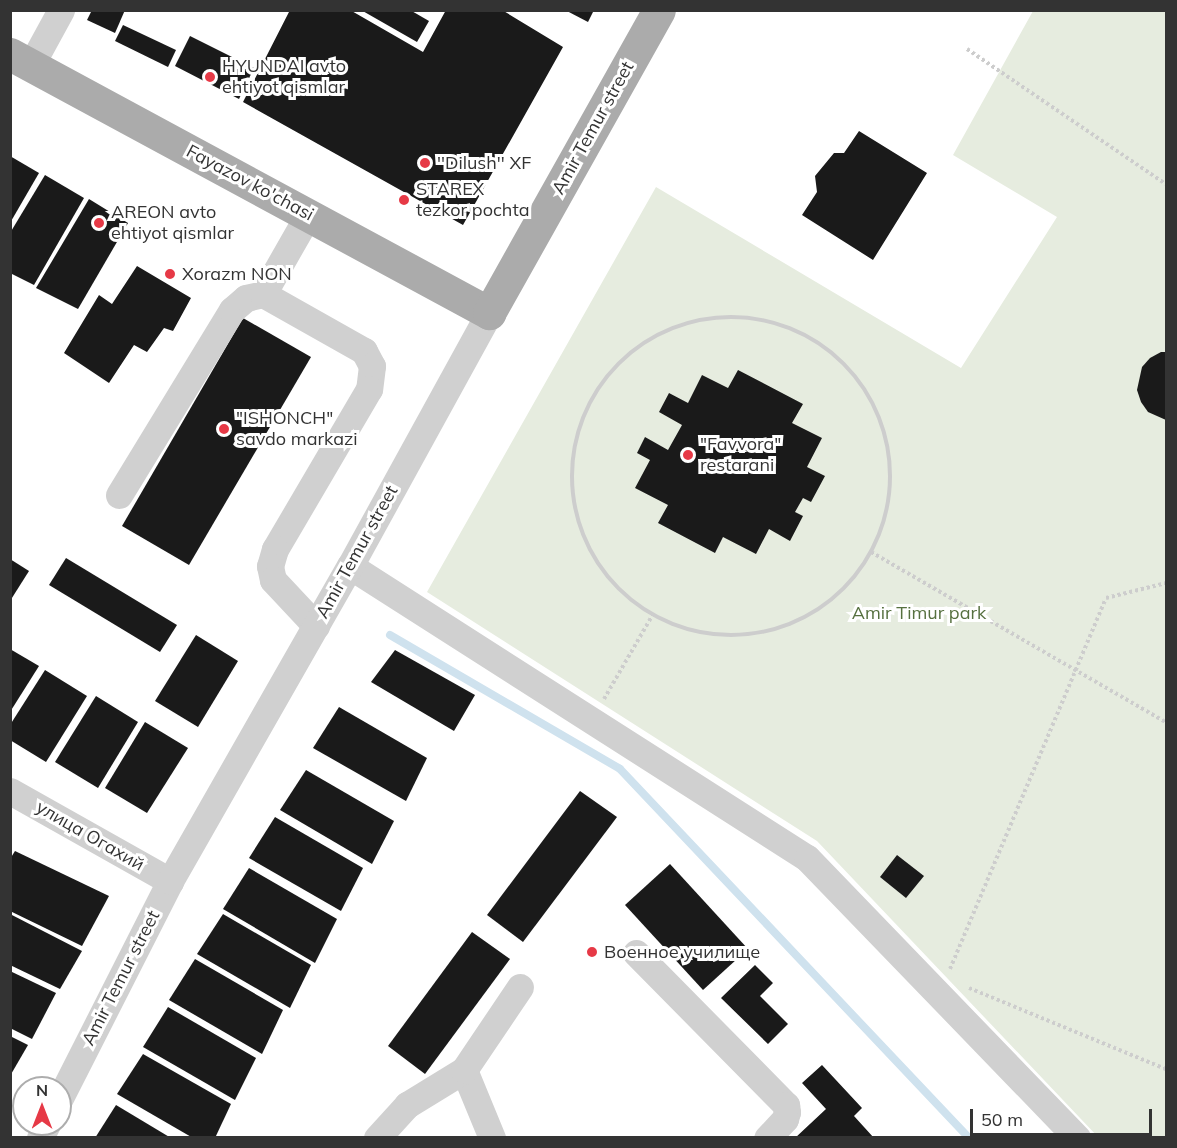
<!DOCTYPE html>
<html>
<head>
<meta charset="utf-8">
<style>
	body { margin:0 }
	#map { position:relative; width:1177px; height:1148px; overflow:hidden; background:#fff; font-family:Mulish,sans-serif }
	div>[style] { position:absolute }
	.green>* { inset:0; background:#e6ecdf }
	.stream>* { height:8px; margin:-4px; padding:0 4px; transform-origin:4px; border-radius:4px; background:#cfe2ee }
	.building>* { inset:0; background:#1a1a1a }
	.path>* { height:4px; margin-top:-2px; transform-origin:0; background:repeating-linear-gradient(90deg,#cdcdcd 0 3px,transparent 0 6px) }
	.path>.ring { margin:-2px; padding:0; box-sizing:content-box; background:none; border:4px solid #cdcdcd; border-radius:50% }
	.minor>* { height:27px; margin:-13.5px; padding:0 13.5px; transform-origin:13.5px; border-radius:13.5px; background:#d0d0d0 }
	.major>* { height:33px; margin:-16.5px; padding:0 16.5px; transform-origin:16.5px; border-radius:16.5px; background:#ababab }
	.dots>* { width:16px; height:16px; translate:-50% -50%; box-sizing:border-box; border:3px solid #fff; border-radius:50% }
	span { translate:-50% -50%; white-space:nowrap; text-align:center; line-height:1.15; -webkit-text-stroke:6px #fff; paint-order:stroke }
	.poi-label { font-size:18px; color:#333 }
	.left { translate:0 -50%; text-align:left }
	.street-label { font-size:18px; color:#333 }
	.park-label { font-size:18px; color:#56703f }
	.frame { position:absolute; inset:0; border:12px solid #333; pointer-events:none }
	.north { position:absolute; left:12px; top:1076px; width:60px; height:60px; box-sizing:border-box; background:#fff; border:2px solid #adadad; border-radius:50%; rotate:0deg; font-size:16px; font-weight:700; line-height:24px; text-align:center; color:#333 }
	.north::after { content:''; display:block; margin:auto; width:21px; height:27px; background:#e63946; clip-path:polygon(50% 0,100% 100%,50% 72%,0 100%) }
	.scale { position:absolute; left:970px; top:1109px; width:182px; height:27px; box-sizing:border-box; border:3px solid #333; border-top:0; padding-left:8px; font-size:18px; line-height:21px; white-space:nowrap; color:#333; -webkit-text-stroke:4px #fff; paint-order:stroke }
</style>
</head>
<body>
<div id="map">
	<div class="green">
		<i style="clip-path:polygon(1033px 11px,1166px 11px,1166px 1137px,1098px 1137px,817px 841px,427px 592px,656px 187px,961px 368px,1057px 217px,953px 155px)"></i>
	</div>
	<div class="stream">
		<i style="left:390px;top:635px;width:266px;rotate:30.2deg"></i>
		<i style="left:620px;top:769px;width:508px;rotate:46.6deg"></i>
	</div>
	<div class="building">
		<i style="clip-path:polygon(92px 10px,125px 10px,115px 33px,87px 20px)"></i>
		<i style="clip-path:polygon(290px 10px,350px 10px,423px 52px,446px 10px,502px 10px,563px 47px,463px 225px,243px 102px)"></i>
		<i style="clip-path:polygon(361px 10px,410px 10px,429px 21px,417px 42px)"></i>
		<i style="clip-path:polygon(565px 10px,594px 10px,588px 22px)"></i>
		<i style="clip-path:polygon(123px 25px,176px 50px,168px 67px,115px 41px)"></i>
		<i style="clip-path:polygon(190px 36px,254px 68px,239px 99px,175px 66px)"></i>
		<i style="clip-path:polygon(859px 131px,927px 173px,873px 260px,802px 215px,817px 192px,815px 176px,834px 153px,844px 153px)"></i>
		<i style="clip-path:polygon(10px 156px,39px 173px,10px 223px)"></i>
		<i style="clip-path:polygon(45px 175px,84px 198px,34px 285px,10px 273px,10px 233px)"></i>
		<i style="clip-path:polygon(89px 199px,128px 223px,78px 309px,36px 288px)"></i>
		<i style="clip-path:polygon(137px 266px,191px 298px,173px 331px,164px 328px,147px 352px,134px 345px,109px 383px,64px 353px,99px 295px,112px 304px)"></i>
		<i style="clip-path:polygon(243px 318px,311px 357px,189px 565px,122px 526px)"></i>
		<i style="clip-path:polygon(1161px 352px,1166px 352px,1166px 420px,1148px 412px,1141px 402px,1137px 390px,1142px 367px,1150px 358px)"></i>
		<i style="clip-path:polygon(738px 370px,803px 404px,792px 423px,822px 438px,807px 467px,825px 476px,811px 502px,803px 498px,795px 512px,803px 516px,790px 541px,769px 529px,756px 554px,723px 537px,715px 553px,658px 523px,668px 505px,635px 488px,650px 460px,637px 453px,645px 437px,668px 450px,682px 425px,659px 412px,669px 393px,688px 403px,702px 375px,728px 388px)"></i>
		<i style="clip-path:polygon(66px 558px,177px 625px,160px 652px,49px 585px)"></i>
		<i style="clip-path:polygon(10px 559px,29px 571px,10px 601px)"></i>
		<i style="clip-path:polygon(196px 635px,238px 661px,198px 727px,155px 701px)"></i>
		<i style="clip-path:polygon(10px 649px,39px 666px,10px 712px)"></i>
		<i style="clip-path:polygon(395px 650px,475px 695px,454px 731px,371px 682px)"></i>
		<i style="clip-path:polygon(45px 670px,87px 696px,46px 762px,10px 740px,10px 725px)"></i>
		<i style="clip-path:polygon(96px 696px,138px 722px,98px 788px,55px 762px)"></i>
		<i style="clip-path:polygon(339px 707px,427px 758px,406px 801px,313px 748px)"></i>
		<i style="clip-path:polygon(145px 722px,188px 748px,147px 813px,105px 788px)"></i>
		<i style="clip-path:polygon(306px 770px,394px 821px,372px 864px,280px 810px)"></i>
		<i style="clip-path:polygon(580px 791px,617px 817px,523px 942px,487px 915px)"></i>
		<i style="clip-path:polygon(275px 817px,363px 868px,341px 911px,249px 858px)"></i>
		<i style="clip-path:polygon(15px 851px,109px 896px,82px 946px,10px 911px,10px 859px)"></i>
		<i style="clip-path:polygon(897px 855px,924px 876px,906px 898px,880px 877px)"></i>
		<i style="clip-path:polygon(670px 864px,748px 949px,703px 990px,625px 905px)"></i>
		<i style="clip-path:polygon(249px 868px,337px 919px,315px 963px,223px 909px)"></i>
		<i style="clip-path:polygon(10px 914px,82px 951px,60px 989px,10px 965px)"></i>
		<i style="clip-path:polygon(223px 914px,311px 965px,290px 1008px,197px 954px)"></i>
		<i style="clip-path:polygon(472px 932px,510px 959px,425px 1074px,388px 1046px)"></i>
		<i style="clip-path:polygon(195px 959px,283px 1010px,262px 1054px,169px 1000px)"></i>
		<i style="clip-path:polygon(755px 965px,773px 983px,760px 996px,788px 1024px,768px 1044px,721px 998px)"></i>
		<i style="clip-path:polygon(10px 971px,56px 993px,32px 1039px,10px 1028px)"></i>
		<i style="clip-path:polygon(168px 1007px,256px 1058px,235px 1100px,143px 1047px)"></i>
		<i style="clip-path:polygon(10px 1036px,28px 1045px,10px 1076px)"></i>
		<i style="clip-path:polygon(143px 1054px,231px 1104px,215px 1138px,193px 1138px,117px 1094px)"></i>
		<i style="clip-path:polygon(822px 1065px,862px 1108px,854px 1116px,874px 1138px,795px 1138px,826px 1109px,802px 1083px)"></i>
		<i style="clip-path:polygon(116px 1105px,171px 1138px,95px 1138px)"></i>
	</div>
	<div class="path">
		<i style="left:967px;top:49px;width:240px;rotate:34.2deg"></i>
		<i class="ring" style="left:572px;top:317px;width:314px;height:314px"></i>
		<i style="left:871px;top:552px;width:340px;rotate:30deg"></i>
		<i style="left:604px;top:699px;width:98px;rotate:-60deg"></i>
		<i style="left:950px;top:969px;width:402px;rotate:-67.2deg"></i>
		<i style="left:1106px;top:598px;width:62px;rotate:-14deg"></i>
		<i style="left:969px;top:988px;width:213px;rotate:22.4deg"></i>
	</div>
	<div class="minor">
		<i style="left:31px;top:65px;width:63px;rotate:-61.4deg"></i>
		<i style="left:263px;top:294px;width:91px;rotate:-60.3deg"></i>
		<i style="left:119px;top:495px;width:217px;rotate:-58.6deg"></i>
		<i style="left:232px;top:310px;width:18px;rotate:-41deg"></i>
		<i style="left:246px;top:298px;width:17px;rotate:-13deg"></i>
		<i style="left:263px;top:294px;width:116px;rotate:29.4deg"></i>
		<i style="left:364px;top:351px;width:17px;rotate:62deg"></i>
		<i style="left:372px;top:366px;width:23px;rotate:97deg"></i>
		<i style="left:369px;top:389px;width:186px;rotate:120.4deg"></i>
		<i style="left:275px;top:549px;width:18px;rotate:106deg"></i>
		<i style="left:270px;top:566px;width:14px;rotate:78deg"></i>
		<i style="left:273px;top:580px;width:63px;rotate:46.9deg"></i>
		<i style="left:350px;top:566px;width:542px;rotate:32.58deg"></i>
		<i style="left:807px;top:858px;width:389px;rotate:46deg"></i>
		<i style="left:10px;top:791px;width:184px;rotate:29.4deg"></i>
		<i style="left:636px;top:953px;width:214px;rotate:45.4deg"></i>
		<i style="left:786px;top:1105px;width:7px;rotate:82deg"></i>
		<i style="left:787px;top:1112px;width:7px;rotate:106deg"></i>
		<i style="left:785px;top:1119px;width:26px;rotate:133deg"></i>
		<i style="left:464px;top:1070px;width:74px;rotate:67.6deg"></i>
		<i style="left:60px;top:1098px;width:243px;rotate:-63.1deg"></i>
		<i style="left:170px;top:881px;width:363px;rotate:-60.3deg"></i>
		<i style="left:350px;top:566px;width:289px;rotate:-61.2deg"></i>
		<i style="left:40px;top:1138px;width:16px;rotate:-63deg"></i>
		<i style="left:377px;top:1138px;width:45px;rotate:-47.7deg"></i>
		<i style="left:407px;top:1105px;width:67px;rotate:-31.6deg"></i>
		<i style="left:464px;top:1070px;width:100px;rotate:-56deg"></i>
	</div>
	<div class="major">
		<i style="left:10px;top:54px;width:545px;rotate:28.4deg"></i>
		<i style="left:489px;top:313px;width:347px;rotate:-60.7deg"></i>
	</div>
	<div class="dots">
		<i style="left:210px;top:77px;background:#e63946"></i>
		<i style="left:425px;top:163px;background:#e63946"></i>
		<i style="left:404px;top:200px;background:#e63946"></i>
		<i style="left:99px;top:223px;background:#e63946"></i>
		<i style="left:170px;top:274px;background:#e63946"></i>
		<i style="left:224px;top:429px;background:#e63946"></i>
		<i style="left:688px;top:455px;background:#e63946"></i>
		<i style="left:592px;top:952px;background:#e63946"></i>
	</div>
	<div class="poi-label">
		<span class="left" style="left:222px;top:77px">HYUNDAI avto<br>ehtiyot qismlar</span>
		<span class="left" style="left:437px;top:163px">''Dilush'' XF</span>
		<span class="left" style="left:416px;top:200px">STAREX<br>tezkor pochta</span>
		<span class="left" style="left:111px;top:223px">AREON avto<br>ehtiyot qismlar</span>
		<span class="left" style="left:182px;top:274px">Xorazm NON</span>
		<span class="left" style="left:236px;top:429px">"ISHONCH"<br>savdo markazi</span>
		<span class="left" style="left:700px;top:455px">"Favvora"<br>restarani</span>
		<span class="left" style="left:604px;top:952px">Военное училище</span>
	</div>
	<div class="street-label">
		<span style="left:593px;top:128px;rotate:-61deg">Amir Temur street</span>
		<span style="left:250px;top:183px;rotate:28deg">Fayazov ko'chasi</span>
		<span style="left:357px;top:552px;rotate:-61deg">Amir Temur street</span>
		<span style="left:90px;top:836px;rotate:30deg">улица Огахий</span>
		<span style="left:121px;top:978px;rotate:-63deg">Amir Temur street</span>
	</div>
	<div class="park-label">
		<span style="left:919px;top:613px">Amir Timur park</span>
	</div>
	<div class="frame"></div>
	<div class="north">N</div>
	<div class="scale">50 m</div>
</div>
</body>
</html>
